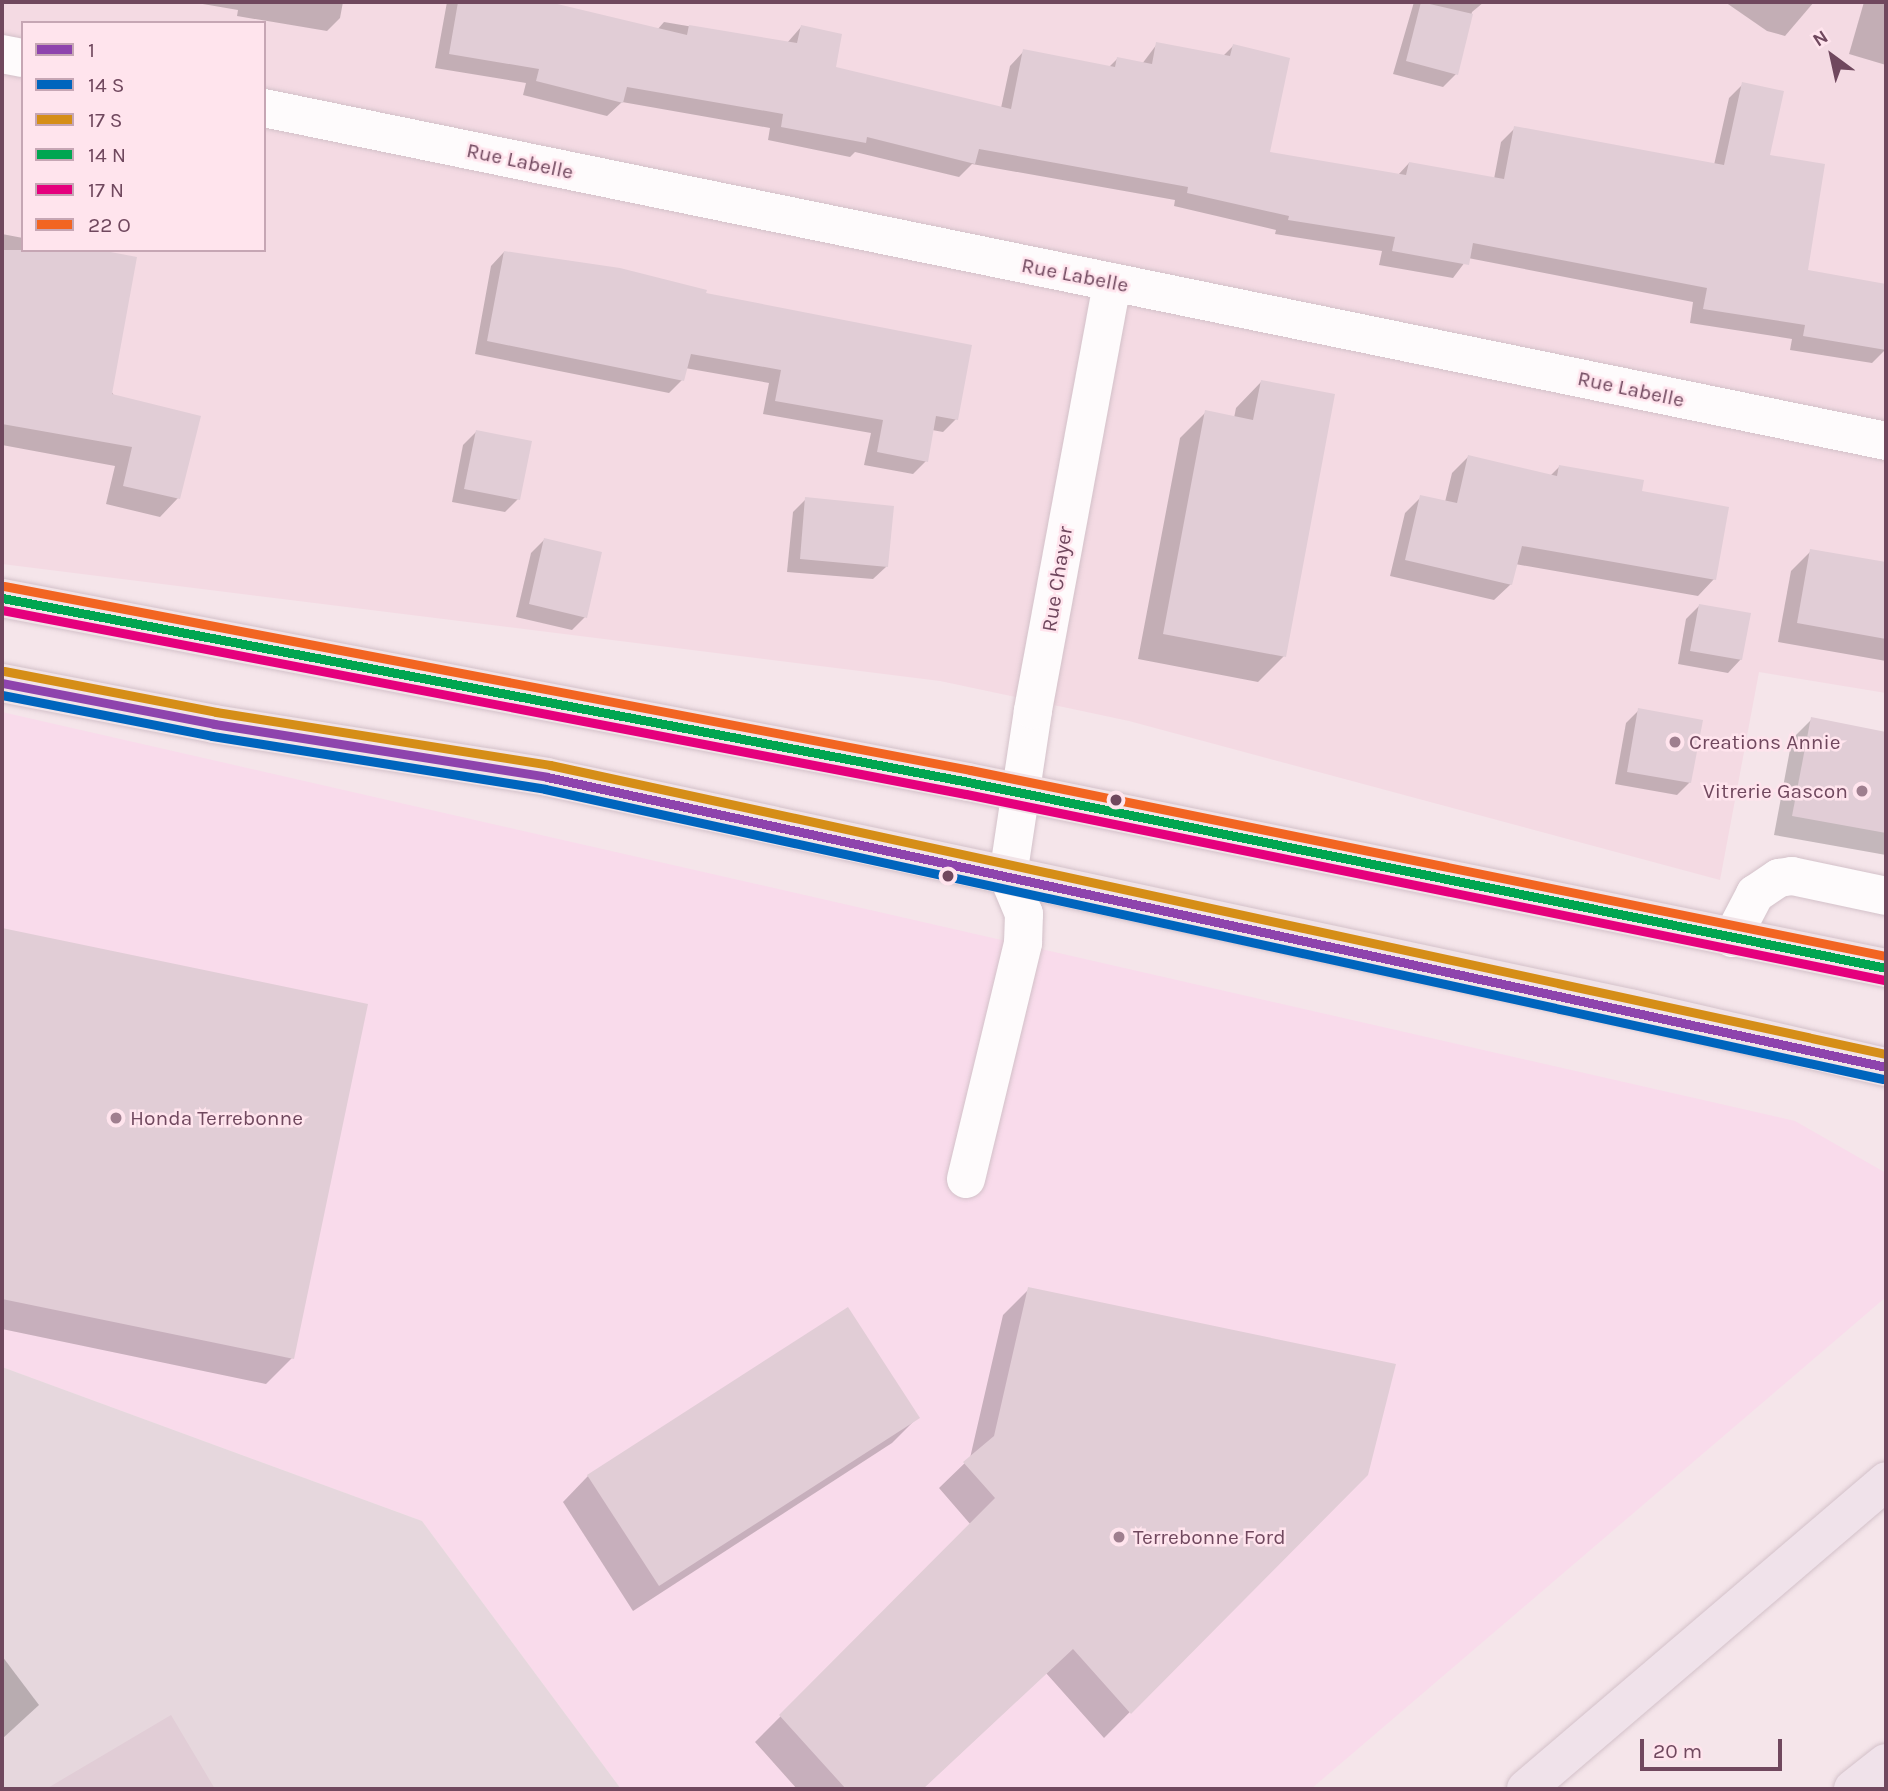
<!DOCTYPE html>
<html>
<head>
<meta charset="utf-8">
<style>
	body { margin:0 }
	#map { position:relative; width:1888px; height:1791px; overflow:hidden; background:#f5e5ea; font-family:Karla,sans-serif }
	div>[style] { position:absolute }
	.residential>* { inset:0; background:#f4dae3 }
	.commercial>* { inset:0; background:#f9dbeb }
	.industrial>* { inset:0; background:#e6d7dd }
	.shadow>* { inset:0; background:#0003 }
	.building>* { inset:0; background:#e1cdd6 }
	.roads { filter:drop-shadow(0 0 2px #d3c1c9) drop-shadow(0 0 2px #d3c1c9) }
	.minor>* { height:38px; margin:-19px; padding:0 19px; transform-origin:19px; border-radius:19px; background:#fefbfc }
	.major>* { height:38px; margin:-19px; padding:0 19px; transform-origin:19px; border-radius:19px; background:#f1e3e7 }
	.highway>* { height:38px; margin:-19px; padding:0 19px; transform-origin:19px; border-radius:19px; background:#f0e2ea }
	.bus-1>* { height:9px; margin:-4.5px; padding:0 4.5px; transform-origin:4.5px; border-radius:4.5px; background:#8e44ad }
	.bus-2>* { height:9px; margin:-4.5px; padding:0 4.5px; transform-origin:4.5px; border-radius:4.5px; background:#0065bd }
	.bus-3>* { height:9px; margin:-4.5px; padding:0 4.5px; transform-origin:4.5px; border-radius:4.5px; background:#d58e18 }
	.bus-4>* { height:9px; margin:-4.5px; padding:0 4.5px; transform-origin:4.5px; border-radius:4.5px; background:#00a651 }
	.bus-5>* { height:9px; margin:-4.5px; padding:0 4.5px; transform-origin:4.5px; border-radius:4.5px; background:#e5007d }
	.bus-6>* { height:9px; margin:-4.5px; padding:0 4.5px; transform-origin:4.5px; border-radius:4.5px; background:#f26522 }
	.dots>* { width:19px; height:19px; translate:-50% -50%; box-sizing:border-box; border:4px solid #ffe4ed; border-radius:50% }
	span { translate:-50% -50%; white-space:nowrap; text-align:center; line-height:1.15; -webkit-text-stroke:5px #ffe4ed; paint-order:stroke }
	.street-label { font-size:21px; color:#70485e }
	.poi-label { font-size:21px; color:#70485e }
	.left { translate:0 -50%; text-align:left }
	.right { translate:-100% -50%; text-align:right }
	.frame { position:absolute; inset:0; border:4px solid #70485e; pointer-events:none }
	.legend { position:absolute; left:21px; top:21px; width:245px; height:231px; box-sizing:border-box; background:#ffe4ed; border:2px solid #c6a6b4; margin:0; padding:9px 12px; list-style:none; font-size:21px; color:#70485e }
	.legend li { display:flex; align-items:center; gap:14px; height:35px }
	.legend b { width:35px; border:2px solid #c6a6b4 }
	.north { position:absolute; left:1797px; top:21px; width:70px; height:70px; -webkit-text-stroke:5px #ffe4ed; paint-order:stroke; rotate:327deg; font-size:19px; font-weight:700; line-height:28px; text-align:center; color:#70485e }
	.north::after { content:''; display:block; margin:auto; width:24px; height:32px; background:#70485e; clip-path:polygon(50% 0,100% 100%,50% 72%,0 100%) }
	.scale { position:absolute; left:1640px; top:1739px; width:142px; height:32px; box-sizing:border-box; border:4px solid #70485e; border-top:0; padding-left:9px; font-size:21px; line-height:24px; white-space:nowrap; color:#70485e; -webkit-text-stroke:5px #ffe4ed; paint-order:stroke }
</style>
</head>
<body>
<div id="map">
	<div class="residential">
		<i style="clip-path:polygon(evenodd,2px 2px,1886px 2px,1886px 693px,1759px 672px,1720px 880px,1129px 721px,940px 681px,2px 564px,2px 2px,23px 23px,264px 23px,264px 250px,23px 250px,23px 23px)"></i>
	</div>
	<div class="commercial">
		<i style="clip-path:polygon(2px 712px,1795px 1121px,1886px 1173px,1886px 1297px,1311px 1789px,621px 1789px,422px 1521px,2px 1367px)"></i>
	</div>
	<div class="industrial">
		<i style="clip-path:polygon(2px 1367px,422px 1521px,621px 1789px,2px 1789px)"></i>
	</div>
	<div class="shadow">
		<i style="clip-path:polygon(191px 2px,343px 2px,340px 18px,327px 31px,237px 16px,238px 10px)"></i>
		<i style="clip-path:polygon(447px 2px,541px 2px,657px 30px,664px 22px,787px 43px,801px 27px,834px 68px,1001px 108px,1010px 66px,1024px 51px,1108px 68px,1117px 59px,1142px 64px,1157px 44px,1223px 56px,1233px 46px,1268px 154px,1398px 175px,1409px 163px,1494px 179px,1501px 142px,1515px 128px,1714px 165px,1729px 98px,1743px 84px,1806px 272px,1886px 286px,1886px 349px,1872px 363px,1790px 350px,1792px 339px,1690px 323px,1693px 302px,1468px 258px,1453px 278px,1379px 265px,1382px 251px,1275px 234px,1276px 230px,1174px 206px,1175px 200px,972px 164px,959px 177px,855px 152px,850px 157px,768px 140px,770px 128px,622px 102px,607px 116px,523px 95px,526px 83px,435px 68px)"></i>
		<i style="clip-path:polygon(1414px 2px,1484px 2px,1472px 12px,1456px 74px,1443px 87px,1393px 74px)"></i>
		<i style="clip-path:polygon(1725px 2px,1814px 2px,1785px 36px,1767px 31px)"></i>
		<i style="clip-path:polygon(1864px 2px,1886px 2px,1886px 65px,1849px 54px)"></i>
		<i style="clip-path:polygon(2px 234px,23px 238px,23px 250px,178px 498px,160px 517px,106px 504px,115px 466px,2px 445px)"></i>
		<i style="clip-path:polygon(504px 252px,704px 295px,956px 419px,943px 432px,932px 430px,926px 461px,913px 474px,864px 465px,871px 433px,763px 414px,769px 383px,685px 368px,682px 380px,669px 393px,475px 354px,491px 266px)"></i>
		<i style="clip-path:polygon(1261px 382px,1284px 656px,1258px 682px,1138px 659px,1180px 438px,1206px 412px,1234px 418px,1236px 408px)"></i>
		<i style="clip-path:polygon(476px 432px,518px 499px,505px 512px,452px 502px,463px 445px)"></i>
		<i style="clip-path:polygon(1469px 456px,1550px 476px,1560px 466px,1640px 493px,1714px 579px,1698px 596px,1515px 564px,1511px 584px,1494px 600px,1390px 576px,1405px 513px,1421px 497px,1445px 502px,1452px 473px)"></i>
		<i style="clip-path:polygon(806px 499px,887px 566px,873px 579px,787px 572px,793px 512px)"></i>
		<i style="clip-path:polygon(544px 540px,585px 617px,572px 630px,516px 617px,531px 553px)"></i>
		<i style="clip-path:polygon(1811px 551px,1886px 564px,1886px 661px,1778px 642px,1791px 571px)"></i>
		<i style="clip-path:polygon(1699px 606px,1741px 659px,1728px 673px,1678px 664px,1686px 619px)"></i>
		<i style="clip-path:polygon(1639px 710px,1690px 782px,1677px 795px,1615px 784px,1626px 723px)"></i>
		<i style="clip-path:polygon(1812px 719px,1886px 734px,1886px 855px,1774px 835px,1792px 739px)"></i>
		<i style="clip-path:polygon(2px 930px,366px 1006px,292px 1358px,266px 1384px,2px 1329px)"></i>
		<i style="clip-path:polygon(1029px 1289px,1366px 1474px,1104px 1738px,1046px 1673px,922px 1789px,797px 1789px,755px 1742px,971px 1525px,939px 1488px,970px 1458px,1003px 1315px)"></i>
		<i style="clip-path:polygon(917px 1418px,892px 1443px,633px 1611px,563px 1502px,588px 1476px)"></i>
		<i style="clip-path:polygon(2px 1656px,39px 1705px,2px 1739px)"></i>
		<i style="clip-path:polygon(171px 1717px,213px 1789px,50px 1789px)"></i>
	</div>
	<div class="building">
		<i style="clip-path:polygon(458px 2px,549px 2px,687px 35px,689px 25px,797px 43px,801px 25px,842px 34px,836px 67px,1011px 109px,1023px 49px,1115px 67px,1117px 57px,1152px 64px,1156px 42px,1230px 56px,1233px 44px,1290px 58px,1270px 152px,1406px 175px,1409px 162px,1504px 179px,1514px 126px,1724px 165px,1742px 82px,1784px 91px,1770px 155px,1825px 164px,1808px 270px,1886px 284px,1886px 350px,1803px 336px,1805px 325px,1703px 309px,1707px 288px,1473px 243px,1469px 265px,1392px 251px,1395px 237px,1288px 220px,1289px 216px,1187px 193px,1188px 187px,979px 149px,975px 164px,867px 137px,866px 143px,781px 127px,783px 114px,627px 87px,623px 103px,536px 81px,539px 69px,449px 54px)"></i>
		<i style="clip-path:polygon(1421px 2px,1473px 14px,1458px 75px,1406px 61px)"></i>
		<i style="clip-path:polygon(2px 250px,100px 250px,137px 257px,112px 394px,201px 416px,180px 499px,123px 486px,132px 447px,2px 424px)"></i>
		<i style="clip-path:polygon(504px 251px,620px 268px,707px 290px,706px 293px,972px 345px,958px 420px,936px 416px,928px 462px,877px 452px,883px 420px,775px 401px,781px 370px,691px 354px,684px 381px,487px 341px)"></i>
		<i style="clip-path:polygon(1261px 380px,1335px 394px,1286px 657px,1163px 634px,1205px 410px,1253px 420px)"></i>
		<i style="clip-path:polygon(476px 430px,532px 441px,520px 500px,464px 489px)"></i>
		<i style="clip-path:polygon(1468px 455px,1557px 476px,1559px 465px,1644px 480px,1642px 491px,1729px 507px,1716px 580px,1522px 546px,1512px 585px,1405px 560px,1420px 495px,1457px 503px)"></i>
		<i style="clip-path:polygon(805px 497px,894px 506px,888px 567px,800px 559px)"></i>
		<i style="clip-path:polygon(544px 538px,602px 552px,587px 618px,529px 604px)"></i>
		<i style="clip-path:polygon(1810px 549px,1886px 562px,1886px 639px,1797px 623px)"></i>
		<i style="clip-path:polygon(1699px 604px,1751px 613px,1742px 660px,1690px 651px)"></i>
		<i style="clip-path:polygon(1638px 708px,1703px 720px,1691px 783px,1627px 772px)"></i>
		<i style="clip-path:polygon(1811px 717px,1886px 732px,1886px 833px,1792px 816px)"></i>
		<i style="clip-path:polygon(2px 928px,368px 1004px,294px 1359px,2px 1299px)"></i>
		<i style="clip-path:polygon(1028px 1287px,1396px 1364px,1368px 1475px,1131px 1714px,1073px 1649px,923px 1789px,846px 1789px,779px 1715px,995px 1498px,963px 1462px,994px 1436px)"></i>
		<i style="clip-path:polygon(848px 1307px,920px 1418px,659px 1586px,587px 1475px)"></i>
		<i style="clip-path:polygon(171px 1715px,215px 1789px,46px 1789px)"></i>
	</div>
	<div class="roads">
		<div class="minor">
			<i style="left:2px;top:54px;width:21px;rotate:11deg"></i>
			<i style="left:264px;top:108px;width:1656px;rotate:11.6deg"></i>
			<i style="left:1732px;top:938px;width:50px;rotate:-62.4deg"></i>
			<i style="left:1755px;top:894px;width:29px;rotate:-34deg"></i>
			<i style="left:1779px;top:878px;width:13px;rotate:-9deg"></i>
			<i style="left:1792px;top:876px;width:96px;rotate:12deg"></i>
			<i style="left:966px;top:1179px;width:243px;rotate:-76.4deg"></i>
			<i style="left:1023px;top:943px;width:29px;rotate:-88deg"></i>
			<i style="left:1024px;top:914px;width:41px;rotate:-112.8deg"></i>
			<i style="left:1008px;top:876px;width:168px;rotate:-81.4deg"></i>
			<i style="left:1033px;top:710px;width:435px;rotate:-79.5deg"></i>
		</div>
		<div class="major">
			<i style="left:2px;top:598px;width:983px;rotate:10.78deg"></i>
			<i style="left:968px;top:782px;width:937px;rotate:11.45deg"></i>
			<i style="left:2px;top:683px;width:216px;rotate:10.9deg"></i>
			<i style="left:214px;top:724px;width:337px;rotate:9deg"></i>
			<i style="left:547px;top:777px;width:1111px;rotate:12.05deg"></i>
			<i style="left:1634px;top:1009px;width:259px;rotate:13deg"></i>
		</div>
		<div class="highway">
			<i style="left:1526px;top:1789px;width:474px;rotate:-40.5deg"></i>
			<i style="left:1853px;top:1789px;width:42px;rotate:-38.2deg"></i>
		</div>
	</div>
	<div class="bus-1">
		<i style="left:2px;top:683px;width:216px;rotate:10.9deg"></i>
		<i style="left:214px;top:724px;width:337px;rotate:9deg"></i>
		<i style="left:547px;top:777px;width:1370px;rotate:12.22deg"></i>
	</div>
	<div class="bus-2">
		<i style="left:2px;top:695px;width:214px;rotate:11deg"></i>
		<i style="left:212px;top:736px;width:337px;rotate:9deg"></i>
		<i style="left:545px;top:789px;width:1369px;rotate:12.23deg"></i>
	</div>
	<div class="bus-3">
		<i style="left:4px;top:671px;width:216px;rotate:10.9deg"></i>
		<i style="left:216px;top:712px;width:338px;rotate:9deg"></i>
		<i style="left:550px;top:765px;width:1367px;rotate:12.21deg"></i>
	</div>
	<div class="bus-4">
		<i style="left:2px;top:598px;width:983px;rotate:10.78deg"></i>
		<i style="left:968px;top:782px;width:937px;rotate:11.45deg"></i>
	</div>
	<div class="bus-5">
		<i style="left:2px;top:610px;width:981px;rotate:10.81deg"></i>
		<i style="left:966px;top:794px;width:937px;rotate:11.45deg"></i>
	</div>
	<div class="bus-6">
		<i style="left:4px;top:586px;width:983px;rotate:10.78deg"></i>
		<i style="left:970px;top:770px;width:935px;rotate:11.48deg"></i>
	</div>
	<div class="dots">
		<i style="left:1675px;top:742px;background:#9f7f8f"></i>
		<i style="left:1862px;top:791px;background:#9f7f8f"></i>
		<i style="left:1116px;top:800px;background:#70485e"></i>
		<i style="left:948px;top:876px;background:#70485e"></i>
		<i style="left:116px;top:1118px;background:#9f7f8f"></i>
		<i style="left:1119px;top:1537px;background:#9f7f8f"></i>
	</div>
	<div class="street-label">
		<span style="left:520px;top:161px;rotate:12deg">Rue Labelle</span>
		<span style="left:1075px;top:275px;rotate:11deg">Rue Labelle</span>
		<span style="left:1631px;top:389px;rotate:12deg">Rue Labelle</span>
		<span style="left:1057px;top:579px;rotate:-81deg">Rue Chayer</span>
	</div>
	<div class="poi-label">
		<span class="left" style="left:1689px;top:742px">Creations Annie</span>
		<span class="right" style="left:1848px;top:791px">Vitrerie Gascon</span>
		<span class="left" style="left:130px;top:1118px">Honda Terrebonne</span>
		<span class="left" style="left:1133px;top:1537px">Terrebonne Ford</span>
	</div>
	<div class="frame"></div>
	<ul class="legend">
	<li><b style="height:9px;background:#8e44ad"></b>1</li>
	<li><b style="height:9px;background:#0065bd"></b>14 S</li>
	<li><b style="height:9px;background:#d58e18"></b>17 S</li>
	<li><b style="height:9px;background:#00a651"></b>14 N</li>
	<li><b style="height:9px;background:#e5007d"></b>17 N</li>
	<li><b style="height:9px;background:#f26522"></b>22 O</li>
	</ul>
	<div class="north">N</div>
	<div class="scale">20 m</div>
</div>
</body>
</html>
